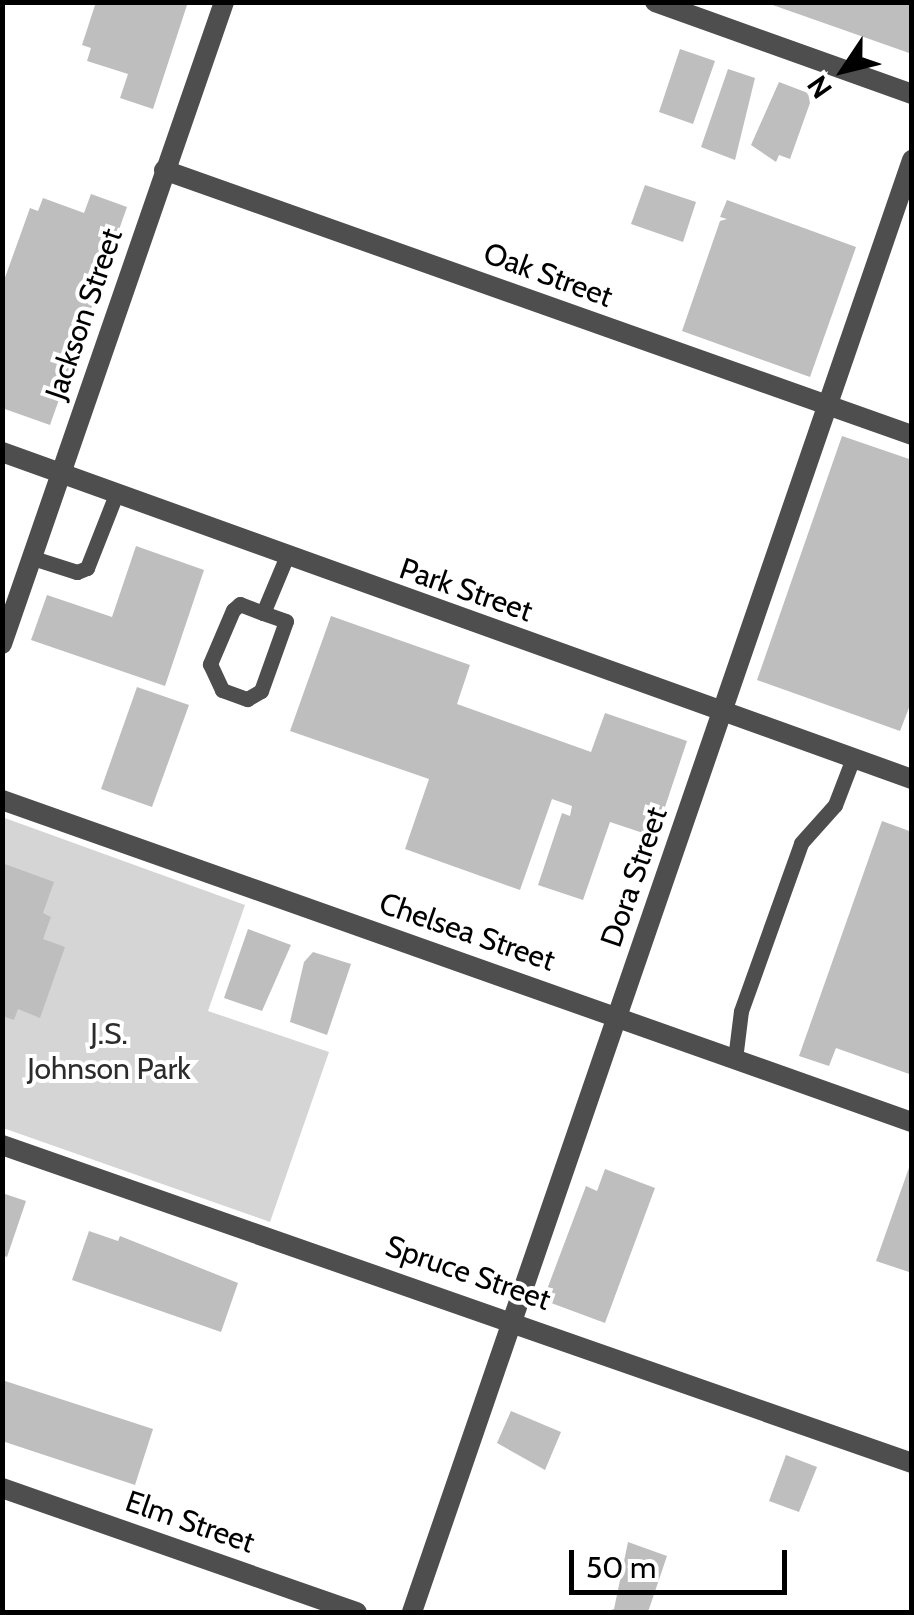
<!DOCTYPE html>
<html>
<head>
<meta charset="utf-8">
<style>
	body { margin:0 }
	#map { position:relative; width:914px; height:1615px; overflow:hidden; background:#fff; font-family:Cabin,sans-serif }
	div>[style] { position:absolute }
	.green>* { inset:0; background:#d5d5d5 }
	.building>* { inset:0; background:#bebebe }
	.service>* { height:15px; margin:-7.5px; padding:0 7.5px; transform-origin:7.5px; border-radius:7.5px; background:#4e4e4e }
	.minor>* { height:20px; margin:-10px; padding:0 10px; transform-origin:10px; border-radius:10px; background:#4e4e4e }
	.tertiary>* { height:20px; margin:-10px; padding:0 10px; transform-origin:10px; border-radius:10px; background:#4e4e4e }
	span { translate:-50% -50%; white-space:nowrap; text-align:center; line-height:1.15; -webkit-text-stroke:8px #fff; paint-order:stroke }
	.street-label { font-size:30px; color:#000 }
	.park-label { font-size:30px; color:#2c2c2c }
	.frame { position:absolute; inset:0; border:5px solid #000; pointer-events:none }
	.north { position:absolute; left:794px; top:20px; width:100px; height:100px; -webkit-text-stroke:8px #fff; paint-order:stroke; rotate:235deg; font-size:28px; font-weight:700; line-height:40px; text-align:center; color:#000 }
	.north::after { content:''; display:block; margin:auto; width:35px; height:45px; background:#000; clip-path:polygon(50% 0,100% 100%,50% 72%,0 100%) }
	.scale { position:absolute; left:569px; top:1550px; width:218px; height:45px; box-sizing:border-box; border:5px solid #000; border-top:0; padding-left:12px; font-size:30px; line-height:35px; white-space:nowrap; color:#000; -webkit-text-stroke:8px #fff; paint-order:stroke }
</style>
</head>
<body>
<div id="map">
	<div class="green">
		<i style="clip-path:polygon(2px 817px,245px 905px,208px 1011px,329px 1052px,270px 1222px,3px 1128px)"></i>
	</div>
	<div class="building">
		<i style="clip-path:polygon(96px 2px,188px 2px,153px 109px,120px 98px,128px 74px,87px 61px,91px 48px,82px 45px)"></i>
		<i style="clip-path:polygon(912px 2px,912px 54px,767px 3px,768px 2px)"></i>
		<i style="clip-path:polygon(680px 49px,715px 61px,693px 124px,659px 112px)"></i>
		<i style="clip-path:polygon(728px 69px,755px 78px,735px 160px,701px 147px)"></i>
		<i style="clip-path:polygon(779px 82px,808px 93px,810px 103px,790px 159px,779px 155px,776px 162px,751px 145px)"></i>
		<i style="clip-path:polygon(645px 185px,696px 202px,683px 242px,631px 224px)"></i>
		<i style="clip-path:polygon(91px 194px,127px 207px,50px 425px,2px 408px,2px 286px,30px 208px,38px 211px,43px 198px,84px 213px)"></i>
		<i style="clip-path:polygon(727px 200px,856px 247px,810px 377px,682px 331px,720px 221px,727px 219px,720px 217px)"></i>
		<i style="clip-path:polygon(842px 436px,912px 460px,912px 700px,900px 731px,757px 680px)"></i>
		<i style="clip-path:polygon(136px 546px,204px 570px,165px 686px,31px 640px,47px 595px,112px 617px)"></i>
		<i style="clip-path:polygon(331px 616px,470px 665px,457px 704px,591px 752px,605px 713px,687px 741px,655px 837px,610px 822px,583px 900px,538px 885px,562px 813px,570px 816px,572px 806px,552px 799px,520px 890px,405px 849px,429px 779px,290px 731px)"></i>
		<i style="clip-path:polygon(137px 687px,189px 705px,152px 807px,101px 789px)"></i>
		<i style="clip-path:polygon(882px 821px,912px 832px,912px 1075px,836px 1048px,829px 1066px,799px 1056px)"></i>
		<i style="clip-path:polygon(2px 863px,54px 882px,43px 913px,51px 917px,43px 939px,65px 947px,40px 1018px,18px 1009px,14px 1020px,2px 1016px)"></i>
		<i style="clip-path:polygon(248px 929px,291px 945px,262px 1011px,224px 998px)"></i>
		<i style="clip-path:polygon(313px 952px,351px 964px,327px 1035px,290px 1022px,304px 962px)"></i>
		<i style="clip-path:polygon(911px 1162px,912px 1162px,912px 1273px,876px 1261px)"></i>
		<i style="clip-path:polygon(605px 1169px,655px 1188px,605px 1323px,543px 1300px,586px 1186px,597px 1191px)"></i>
		<i style="clip-path:polygon(2px 1193px,26px 1201px,7px 1257px,2px 1255px)"></i>
		<i style="clip-path:polygon(89px 1231px,118px 1241px,120px 1236px,238px 1283px,221px 1332px,72px 1280px)"></i>
		<i style="clip-path:polygon(2px 1380px,153px 1429px,135px 1485px,2px 1441px)"></i>
		<i style="clip-path:polygon(511px 1411px,561px 1432px,545px 1470px,497px 1443px)"></i>
		<i style="clip-path:polygon(786px 1455px,817px 1467px,799px 1512px,769px 1501px)"></i>
		<i style="clip-path:polygon(628px 1542px,667px 1556px,648px 1612px,605px 1612px,614px 1609px)"></i>
	</div>
	<div class="service">
		<i style="left:33px;top:558px;width:46px;rotate:17.7deg"></i>
		<i style="left:77px;top:572px;width:11px;rotate:-22deg"></i>
		<i style="left:87px;top:568px;width:76px;rotate:-68.5deg"></i>
		<i style="left:263px;top:613px;width:25px;rotate:-159deg"></i>
		<i style="left:240px;top:604px;width:9px;rotate:139deg"></i>
		<i style="left:233px;top:610px;width:59px;rotate:113.1deg"></i>
		<i style="left:210px;top:664px;width:29px;rotate:65deg"></i>
		<i style="left:222px;top:690px;width:27px;rotate:20deg"></i>
		<i style="left:247px;top:699px;width:16px;rotate:-30deg"></i>
		<i style="left:261px;top:691px;width:74px;rotate:-70.3deg"></i>
		<i style="left:286px;top:621px;width:24px;rotate:-161deg"></i>
		<i style="left:263px;top:613px;width:60px;rotate:-67.3deg"></i>
		<i style="left:735px;top:1059px;width:48px;rotate:-82.9deg"></i>
		<i style="left:741px;top:1011px;width:178px;rotate:-70.3deg"></i>
		<i style="left:801px;top:843px;width:51px;rotate:-48.2deg"></i>
		<i style="left:835px;top:805px;width:50px;rotate:-69deg"></i>
	</div>
	<div class="minor">
		<i style="left:655px;top:2px;width:273px;rotate:19.7deg"></i>
		<i style="left:164px;top:170px;width:794px;rotate:19.51deg"></i>
		<i style="left:2px;top:644px;width:679px;rotate:-70.92deg"></i>
		<i style="left:2px;top:800px;width:965px;rotate:19.49deg"></i>
		<i style="left:2px;top:1145px;width:964px;rotate:19.26deg"></i>
		<i style="left:2px;top:1488px;width:376px;rotate:19.3deg"></i>
		<i style="left:412px;top:1612px;width:1536px;rotate:-71deg"></i>
	</div>
	<div class="tertiary">
		<i style="left:2px;top:452px;width:967px;rotate:19.77deg"></i>
	</div>
	<div class="street-label">
		<span style="left:548px;top:275px;rotate:20deg">Oak Street</span>
		<span style="left:84px;top:314px;rotate:-71deg">Jackson Street</span>
		<span style="left:466px;top:590px;rotate:19deg">Park Street</span>
		<span style="left:634px;top:877px;rotate:-71deg">Dora Street</span>
		<span style="left:467px;top:932px;rotate:19deg">Chelsea Street</span>
		<span style="left:468px;top:1273px;rotate:19deg">Spruce Street</span>
		<span style="left:190px;top:1522px;rotate:19deg">Elm Street</span>
	</div>
	<div class="park-label">
		<span style="left:109px;top:1051px">J.S.<br>Johnson Park</span>
	</div>
	<div class="frame"></div>
	<div class="north">N</div>
	<div class="scale">50 m</div>
</div>
</body>
</html>
